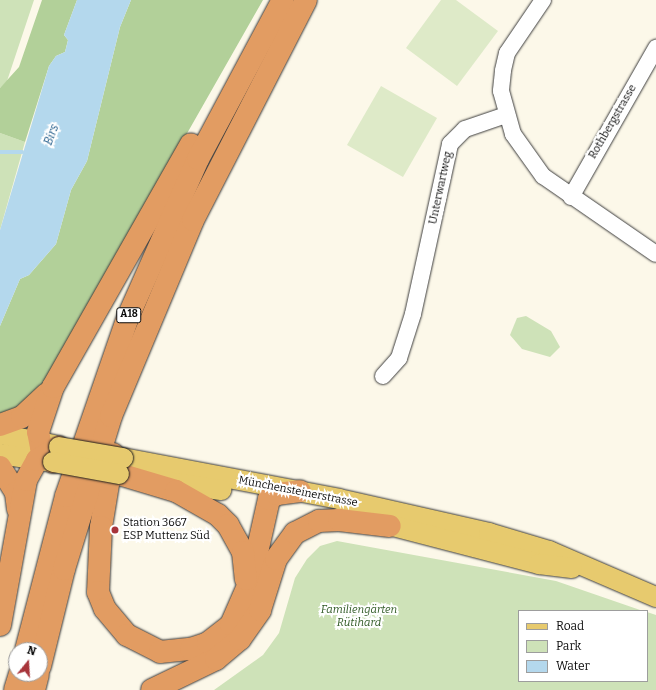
<!DOCTYPE html>
<html>
<head>
<meta charset="utf-8">
<style>
	body { margin:0 }
	#map { position:relative; width:656px; height:690px; overflow:hidden; background:#fcf8e9; font-family:Bitter,serif }
	div>[style] { position:absolute }
	.green>* { inset:0; background:#cee2b8 }
	.forest>* { inset:0; background:#b2d099 }
	.pitch>* { inset:0; background:#deeac8 }
	.water>* { inset:0; background:#b4d8ed }
	.stream>* { height:3.5px; margin:-1.75px; padding:0 1.75px; transform-origin:1.75px; border-radius:1.75px; background:#b4d8ed }
	.roads { filter:drop-shadow(0 0 1px #3d3d3d) drop-shadow(0 0 1px #3d3d3d) }
	.minor>* { height:16px; margin:-8px; padding:0 8px; transform-origin:8px; border-radius:8px; background:#fff }
	.major>* { height:20px; margin:-10px; padding:0 10px; transform-origin:10px; border-radius:10px; background:#e7ca6e }
	.highway>* { height:22px; margin:-11px; padding:0 11px; transform-origin:11px; border-radius:11px; background:#e29c62 }
	.bridges { filter:drop-shadow(0 0 1px #1b1b1b) drop-shadow(0 0 1px #1b1b1b) }
	.major-bridge>* { height:20px; margin:-10px; padding:0 10px; transform-origin:10px; border-radius:10px; background:#e7ca6e }
	.dots>* { width:11px; height:11px; translate:-50% -50%; box-sizing:border-box; border:2px solid #fff; border-radius:50% }
	span { translate:-50% -50%; white-space:nowrap; text-align:center; line-height:1.15; -webkit-text-stroke:4px #fff; paint-order:stroke }
	.shield-label span { padding:1px 3px; background:#fff; border:1px solid; border-radius:3px; -webkit-text-stroke-width:0 }
	.shield-label { font-size:10px; color:#0a0a0a; font-weight:700 }
	.street-label { font-size:11px; color:#0a0a0a }
	.poi-label { font-size:11px; color:#0a0a0a }
	.left { translate:0 -50%; text-align:left }
	.park-label { font-size:11px; color:#2e5823; font-style:italic }
	.water-label { font-size:12px; color:#245e8b; font-style:italic }
	.legend { position:absolute; left:518px; top:610px; width:130px; height:72px; box-sizing:border-box; background:#fff; border:1px solid #9d9d9d; margin:0; padding:5px 7px; list-style:none; font-size:12px; color:#0a0a0a }
	.legend li { display:flex; align-items:center; gap:8px; height:20px }
	.legend b { width:20px; border:1px solid #9d9d9d }
	.north { position:absolute; left:8px; top:642px; width:40px; height:40px; box-sizing:border-box; background:#fff; border:1px solid #9d9d9d; border-radius:50%; rotate:18deg; font-size:11px; font-weight:700; line-height:16px; text-align:center; color:#0a0a0a }
	.north::after { content:''; display:block; margin:auto; width:14px; height:18px; background:#a7343a; clip-path:polygon(50% 0,100% 100%,50% 72%,0 100%) }
</style>
</head>
<body>
<div id="map">
	<div class="green">
		<i style="clip-path:polygon(0 0,34px 0,7px 81px,0 88px)"></i>
		<i style="clip-path:polygon(0 133px,25px 142px,0 230px)"></i>
		<i style="clip-path:polygon(526px 316px,551px 331px,560px 347px,550px 357px,522px 349px,510px 335px,517px 318px)"></i>
		<i style="clip-path:polygon(337px 541px,556px 581px,643px 611px,519px 611px,519px 681px,647px 681px,647px 612px,656px 615px,656px 690px,214px 690px,263px 655px,279px 633px,295px 578px,307px 559px,320px 546px)"></i>
	</div>
	<div class="forest">
		<i style="clip-path:polygon(42px 0,77px 0,64px 35px,68px 40px,65px 52px,56px 56px,49px 66px,25px 142px,0 133px,0 88px,19px 67px)"></i>
		<i style="clip-path:polygon(131px 0,263px 0,45px 383px,28px 404px,0 416px,0 326px,20px 279px,29px 275px,56px 244px,71px 190px,87px 161px,120px 27px)"></i>
	</div>
	<div class="pitch">
		<i style="clip-path:polygon(441px 0,456px 0,498px 31px,457px 86px,406px 48px)"></i>
		<i style="clip-path:polygon(381px 86px,437px 118px,403px 177px,347px 145px)"></i>
	</div>
	<div class="water">
		<i style="clip-path:polygon(77px 0,131px 0,120px 27px,87px 161px,71px 190px,56px 244px,29px 275px,20px 279px,0 326px,0 230px,49px 66px,56px 56px,65px 52px,68px 40px,64px 35px)"></i>
	</div>
	<div class="stream">
		<i style="left:0;top:152px;width:22px"></i>
	</div>
	<div class="roads">
		<div class="minor">
			<i style="left:543px;top:0;width:64px;rotate:124.2deg"></i>
			<i style="left:507px;top:53px;width:18px;rotate:103deg"></i>
			<i style="left:503px;top:71px;width:20px;rotate:96deg"></i>
			<i style="left:501px;top:91px;width:45px;rotate:74.4deg"></i>
			<i style="left:513px;top:134px;width:52px;rotate:54.5deg"></i>
			<i style="left:543px;top:176px;width:137px;rotate:34.6deg"></i>
			<i style="left:571px;top:197px;width:172px;rotate:-60.3deg"></i>
			<i style="left:383px;top:376px;width:24px;rotate:-48deg"></i>
			<i style="left:399px;top:358px;width:46px;rotate:-72.3deg"></i>
			<i style="left:413px;top:314px;width:174px;rotate:-77.7deg"></i>
			<i style="left:450px;top:144px;width:21px;rotate:-45deg"></i>
			<i style="left:465px;top:129px;width:43px;rotate:-18.9deg"></i>
		</div>
		<div class="major">
			<i style="left:0;top:434px;width:55px;rotate:11.5deg"></i>
			<i style="left:0;top:454px;width:54px;rotate:8.6deg"></i>
			<i style="left:123px;top:458px;width:220px;rotate:10.7deg"></i>
			<i style="left:339px;top:499px;width:154px;rotate:12.8deg"></i>
			<i style="left:489px;top:533px;width:63px;rotate:16.7deg"></i>
			<i style="left:549px;top:551px;width:116px;rotate:23.3deg"></i>
			<i style="left:160px;top:481px;width:62px;rotate:8.4deg"></i>
			<i style="left:374px;top:521px;width:171px;rotate:14.6deg"></i>
			<i style="left:539px;top:564px;width:33px;rotate:7deg"></i>
		</div>
		<div class="highway">
			<i style="left:0;top:425px;width:23px;rotate:-20deg"></i>
			<i style="left:22px;top:417px;width:34px;rotate:-43deg"></i>
			<i style="left:113px;top:454px;width:74px;rotate:99.3deg"></i>
			<i style="left:101px;top:527px;width:65px;rotate:92.6deg"></i>
			<i style="left:98px;top:592px;width:18px;rotate:68deg"></i>
			<i style="left:105px;top:609px;width:34px;rotate:50deg"></i>
			<i style="left:127px;top:635px;width:37px;rotate:27deg"></i>
			<i style="left:160px;top:652px;width:31px;rotate:-6deg"></i>
			<i style="left:191px;top:649px;width:18px;rotate:-19deg"></i>
			<i style="left:208px;top:643px;width:29px;rotate:-38deg"></i>
			<i style="left:231px;top:625px;width:50px;rotate:-66.5deg"></i>
			<i style="left:251px;top:579px;width:82px;rotate:-77.3deg"></i>
			<i style="left:269px;top:499px;width:9px;rotate:-32deg"></i>
			<i style="left:277px;top:494px;width:23px;rotate:-7deg"></i>
			<i style="left:53px;top:462px;width:19px;rotate:-129deg"></i>
			<i style="left:41px;top:447px;width:15px;rotate:-101deg"></i>
			<i style="left:38px;top:432px;width:47px;rotate:-71.6deg"></i>
			<i style="left:53px;top:387px;width:279px;rotate:-60.4deg"></i>
			<i style="left:0;top:467px;width:31px;rotate:58deg"></i>
			<i style="left:16px;top:493px;width:16px;rotate:83deg"></i>
			<i style="left:119px;top:474px;width:59px;rotate:16.6deg"></i>
			<i style="left:176px;top:491px;width:48px;rotate:29.7deg"></i>
			<i style="left:218px;top:515px;width:14px;rotate:45deg"></i>
			<i style="left:228px;top:525px;width:31px;rotate:61deg"></i>
			<i style="left:243px;top:552px;width:27px;rotate:84deg"></i>
			<i style="left:0;top:625px;width:147px;rotate:-79.8deg"></i>
			<i style="left:26px;top:480px;width:23px;rotate:-61deg"></i>
			<i style="left:37px;top:460px;width:25px;rotate:-32deg"></i>
			<i style="left:26px;top:650px;width:159px;rotate:-75.4deg"></i>
			<i style="left:66px;top:496px;width:189px;rotate:-70.9deg"></i>
			<i style="left:128px;top:317px;width:173px;rotate:-66.1deg"></i>
			<i style="left:198px;top:159px;width:180px;rotate:-61.9deg"></i>
			<i style="left:40px;top:666px;width:100px;rotate:-76.1deg"></i>
			<i style="left:64px;top:569px;width:160px;rotate:-72.9deg"></i>
			<i style="left:111px;top:416px;width:212px;rotate:-67.3deg"></i>
			<i style="left:193px;top:220px;width:247px;rotate:-62.8deg"></i>
			<i style="left:15px;top:690px;width:17px;rotate:-73deg"></i>
			<i style="left:34px;top:690px;width:16px;rotate:-76deg"></i>
			<i style="left:152px;top:690px;width:71px;rotate:-25.8deg"></i>
			<i style="left:216px;top:659px;width:31px;rotate:-40deg"></i>
			<i style="left:240px;top:639px;width:35px;rotate:-55deg"></i>
			<i style="left:260px;top:610px;width:53px;rotate:-72.6deg"></i>
			<i style="left:276px;top:559px;width:32px;rotate:-54deg"></i>
			<i style="left:295px;top:533px;width:27px;rotate:-27deg"></i>
			<i style="left:319px;top:521px;width:20px;rotate:-3deg"></i>
			<i style="left:339px;top:520px;width:51px;rotate:6.7deg"></i>
		</div>
	</div>
	<div class="bridges">
		<div class="major-bridge">
			<i style="left:59px;top:447px;width:65px;rotate:9.8deg"></i>
			<i style="left:53px;top:462px;width:67px;rotate:10.3deg"></i>
		</div>
	</div>
	<div class="dots">
		<i style="left:115px;top:530px;background:#a7343a"></i>
	</div>
	<div class="shield-label">
		<span style="left:129px;top:315px">A18</span>
	</div>
	<div class="street-label">
		<span style="left:613px;top:122px;rotate:-60deg">Rothbergstrasse</span>
		<span style="left:441px;top:188px;rotate:-78deg">Unterwartweg</span>
		<span style="left:298px;top:492px;rotate:11deg">Münchensteinerstrasse</span>
	</div>
	<div class="poi-label">
		<span class="left" style="left:123px;top:530px">Station 3667<br>ESP Muttenz Süd</span>
	</div>
	<div class="park-label">
		<span style="left:359px;top:617px">Familiengärten<br>Rütihard</span>
	</div>
	<div class="water-label">
		<span style="left:52px;top:135px;rotate:-69deg">Birs</span>
	</div>
	<ul class="legend">
	<li><b style="height:5px;background:#e7ca6e"></b>Road</li>
	<li><b style="height:11px;background:#cee2b8"></b>Park</li>
	<li><b style="height:11px;background:#b4d8ed"></b>Water</li>
	</ul>
	<div class="north">N</div>
</div>
</body>
</html>
